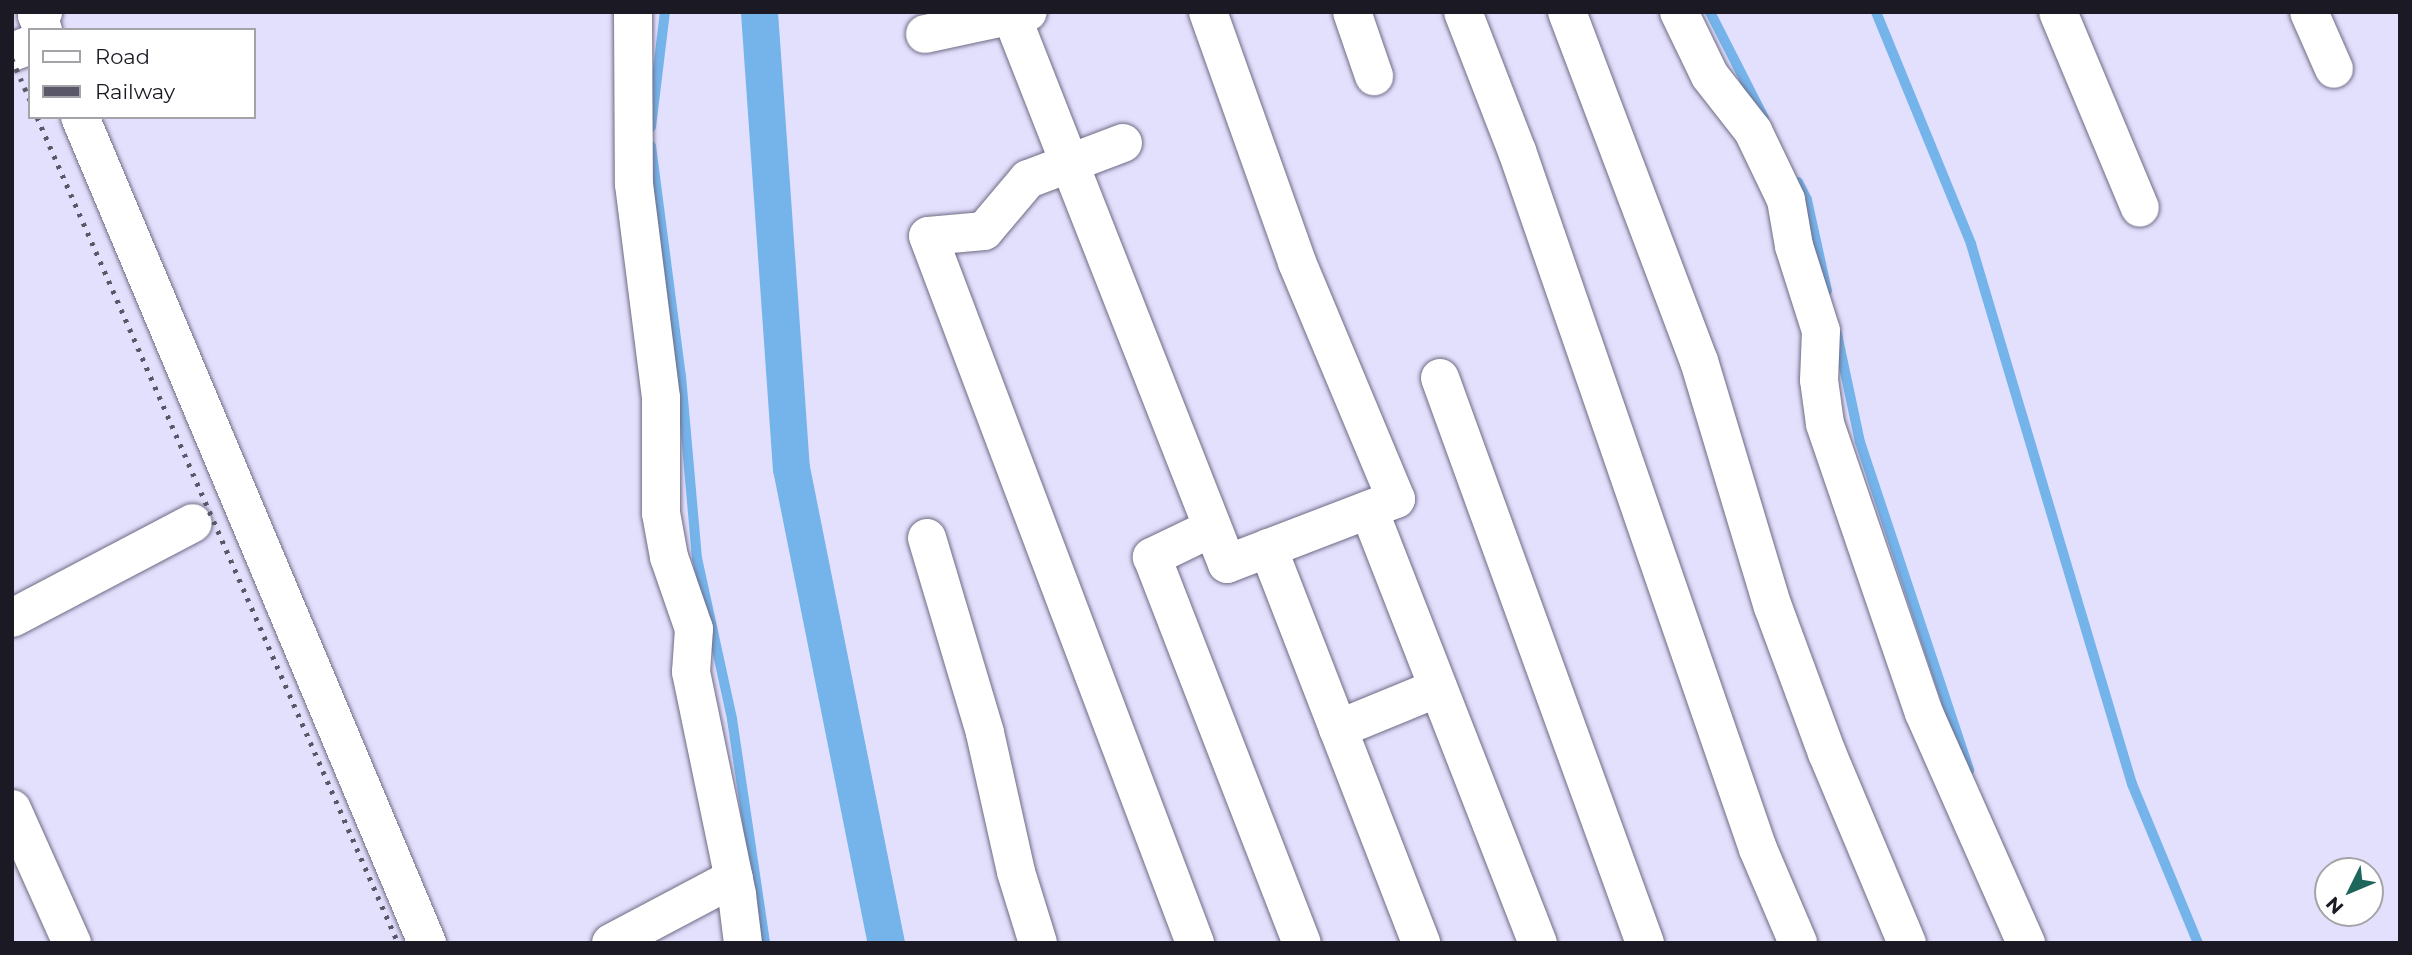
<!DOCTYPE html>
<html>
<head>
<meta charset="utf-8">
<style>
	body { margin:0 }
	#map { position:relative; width:2412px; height:955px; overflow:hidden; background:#e3e0fd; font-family:Montserrat,sans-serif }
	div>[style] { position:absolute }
	.stream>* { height:10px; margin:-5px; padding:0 5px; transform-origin:5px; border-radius:5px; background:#75b3eb }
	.canal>* { height:37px; margin:-18.5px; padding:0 18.5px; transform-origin:18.5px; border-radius:18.5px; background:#75b3eb }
	.roads { filter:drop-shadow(0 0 2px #6e6b84) drop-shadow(0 0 2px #6e6b84) }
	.minor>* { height:38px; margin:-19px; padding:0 19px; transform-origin:19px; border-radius:19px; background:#fff }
	.rail>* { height:5px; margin-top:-2.5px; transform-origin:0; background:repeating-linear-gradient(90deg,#5a5868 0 3.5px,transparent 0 10.5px) }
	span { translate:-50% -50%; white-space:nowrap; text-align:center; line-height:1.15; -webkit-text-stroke:5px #fff; paint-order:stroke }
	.frame { position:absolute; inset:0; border:14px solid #1b1923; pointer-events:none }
	.legend { position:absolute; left:28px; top:28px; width:228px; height:91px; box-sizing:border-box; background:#fff; border:2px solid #a4a3a7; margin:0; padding:9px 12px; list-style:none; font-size:21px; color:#1b1923 }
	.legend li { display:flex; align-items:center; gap:14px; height:35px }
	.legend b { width:35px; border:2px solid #a4a3a7 }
	.north { position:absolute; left:2314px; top:857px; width:70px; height:70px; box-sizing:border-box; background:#fff; border:2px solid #a4a3a7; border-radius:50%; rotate:227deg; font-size:19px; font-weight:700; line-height:28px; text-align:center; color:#1b1923 }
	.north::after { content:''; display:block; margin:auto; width:24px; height:32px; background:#1e665c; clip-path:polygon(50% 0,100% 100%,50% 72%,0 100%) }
</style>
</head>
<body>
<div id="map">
	<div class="stream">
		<i style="left:1710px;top:12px;width:119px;rotate:63deg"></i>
		<i style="left:1876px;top:12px;width:251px;rotate:67.7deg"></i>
		<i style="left:1971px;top:244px;width:563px;rotate:73.4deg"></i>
		<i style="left:2132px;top:784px;width:172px;rotate:67.5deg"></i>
		<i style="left:651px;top:127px;width:116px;rotate:-83.1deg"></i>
		<i style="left:651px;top:146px;width:232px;rotate:82.6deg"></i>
		<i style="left:681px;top:376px;width:183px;rotate:85deg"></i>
		<i style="left:697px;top:558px;width:165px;rotate:77.7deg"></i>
		<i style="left:732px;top:719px;width:226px;rotate:81.6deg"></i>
		<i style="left:1798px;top:182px;width:20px;rotate:63deg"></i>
		<i style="left:1807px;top:200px;width:93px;rotate:77.6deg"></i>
		<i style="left:1837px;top:334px;width:110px;rotate:78deg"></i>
		<i style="left:1860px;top:442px;width:346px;rotate:71.6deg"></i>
	</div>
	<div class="canal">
		<i style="left:759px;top:12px;width:457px;rotate:86deg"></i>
		<i style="left:791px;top:468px;width:484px;rotate:78.7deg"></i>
	</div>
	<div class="roads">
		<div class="minor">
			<i style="left:633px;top:12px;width:172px;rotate:89.7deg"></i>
			<i style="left:634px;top:184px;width:216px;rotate:82.8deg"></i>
			<i style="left:661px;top:398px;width:115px;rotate:90deg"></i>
			<i style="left:661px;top:513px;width:45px;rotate:79.7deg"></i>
			<i style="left:669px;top:557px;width:76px;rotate:70.9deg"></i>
			<i style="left:694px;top:629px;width:43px;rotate:94deg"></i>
			<i style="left:691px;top:672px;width:228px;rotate:78.3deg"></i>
			<i style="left:737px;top:895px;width:48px;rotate:82.9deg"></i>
			<i style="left:1010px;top:12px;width:593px;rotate:68.54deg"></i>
			<i style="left:1227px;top:564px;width:181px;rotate:-21deg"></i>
			<i style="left:1396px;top:499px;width:257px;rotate:-112.7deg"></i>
			<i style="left:1297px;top:262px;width:265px;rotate:-109.6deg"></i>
			<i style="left:1352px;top:12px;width:68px;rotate:71deg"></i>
			<i style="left:1463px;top:12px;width:149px;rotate:68.8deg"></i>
			<i style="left:1517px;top:151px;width:738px;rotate:70.95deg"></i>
			<i style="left:1758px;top:849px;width:102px;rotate:66.9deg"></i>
			<i style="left:1567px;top:12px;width:373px;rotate:69.3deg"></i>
			<i style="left:1699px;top:361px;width:257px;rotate:73.3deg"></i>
			<i style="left:1773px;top:607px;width:156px;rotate:69.7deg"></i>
			<i style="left:1827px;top:753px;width:206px;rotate:67.2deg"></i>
			<i style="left:1679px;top:12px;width:71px;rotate:64.2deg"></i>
			<i style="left:1710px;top:76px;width:70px;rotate:52deg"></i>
			<i style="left:1753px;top:131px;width:76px;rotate:64.4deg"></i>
			<i style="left:1786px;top:200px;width:47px;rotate:80.1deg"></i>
			<i style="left:1794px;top:246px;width:89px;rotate:72.4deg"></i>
			<i style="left:1821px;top:331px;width:49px;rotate:92.3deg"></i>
			<i style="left:1819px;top:380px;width:44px;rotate:82.2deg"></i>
			<i style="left:1825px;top:424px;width:305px;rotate:71.1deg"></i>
			<i style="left:1924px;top:713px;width:252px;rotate:66.1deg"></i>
			<i style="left:2058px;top:12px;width:212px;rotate:67.3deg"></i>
			<i style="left:2309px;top:12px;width:62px;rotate:66.3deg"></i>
			<i style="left:43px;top:30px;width:16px;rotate:-112deg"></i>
			<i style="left:37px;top:15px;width:7px;rotate:-27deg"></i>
			<i style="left:925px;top:34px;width:105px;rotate:-12.1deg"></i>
			<i style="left:12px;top:52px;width:19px;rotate:-21deg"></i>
			<i style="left:80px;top:117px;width:896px;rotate:67.21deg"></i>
			<i style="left:1123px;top:143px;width:102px;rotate:159.2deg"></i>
			<i style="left:1028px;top:179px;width:68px;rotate:130.2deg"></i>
			<i style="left:984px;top:231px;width:56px;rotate:174.9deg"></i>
			<i style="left:928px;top:236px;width:756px;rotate:69.31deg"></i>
			<i style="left:1440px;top:378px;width:601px;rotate:70.06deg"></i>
			<i style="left:1369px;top:510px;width:465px;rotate:68.7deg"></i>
			<i style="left:1212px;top:528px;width:67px;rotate:154.2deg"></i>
			<i style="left:1152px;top:557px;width:414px;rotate:68.8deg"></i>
			<i style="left:927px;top:538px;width:203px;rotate:73.4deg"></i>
			<i style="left:985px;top:733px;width:142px;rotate:77.4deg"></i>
			<i style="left:1016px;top:872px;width:74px;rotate:72.8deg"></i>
			<i style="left:1268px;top:548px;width:424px;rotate:68.8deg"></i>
			<i style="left:12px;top:618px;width:204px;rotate:-27.7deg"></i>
			<i style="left:1338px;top:729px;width:108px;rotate:-22.3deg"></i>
			<i style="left:12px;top:809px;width:147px;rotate:65.9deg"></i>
			<i style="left:611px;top:943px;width:139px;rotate:-27.9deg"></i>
		</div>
	</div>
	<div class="rail">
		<i style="left:12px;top:59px;width:45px;rotate:66.3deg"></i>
		<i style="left:37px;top:117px;width:901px;rotate:66.39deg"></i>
	</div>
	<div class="frame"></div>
	<ul class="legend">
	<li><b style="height:9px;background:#fff"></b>Road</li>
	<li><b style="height:9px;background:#5a5868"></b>Railway</li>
	</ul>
	<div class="north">N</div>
</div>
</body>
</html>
